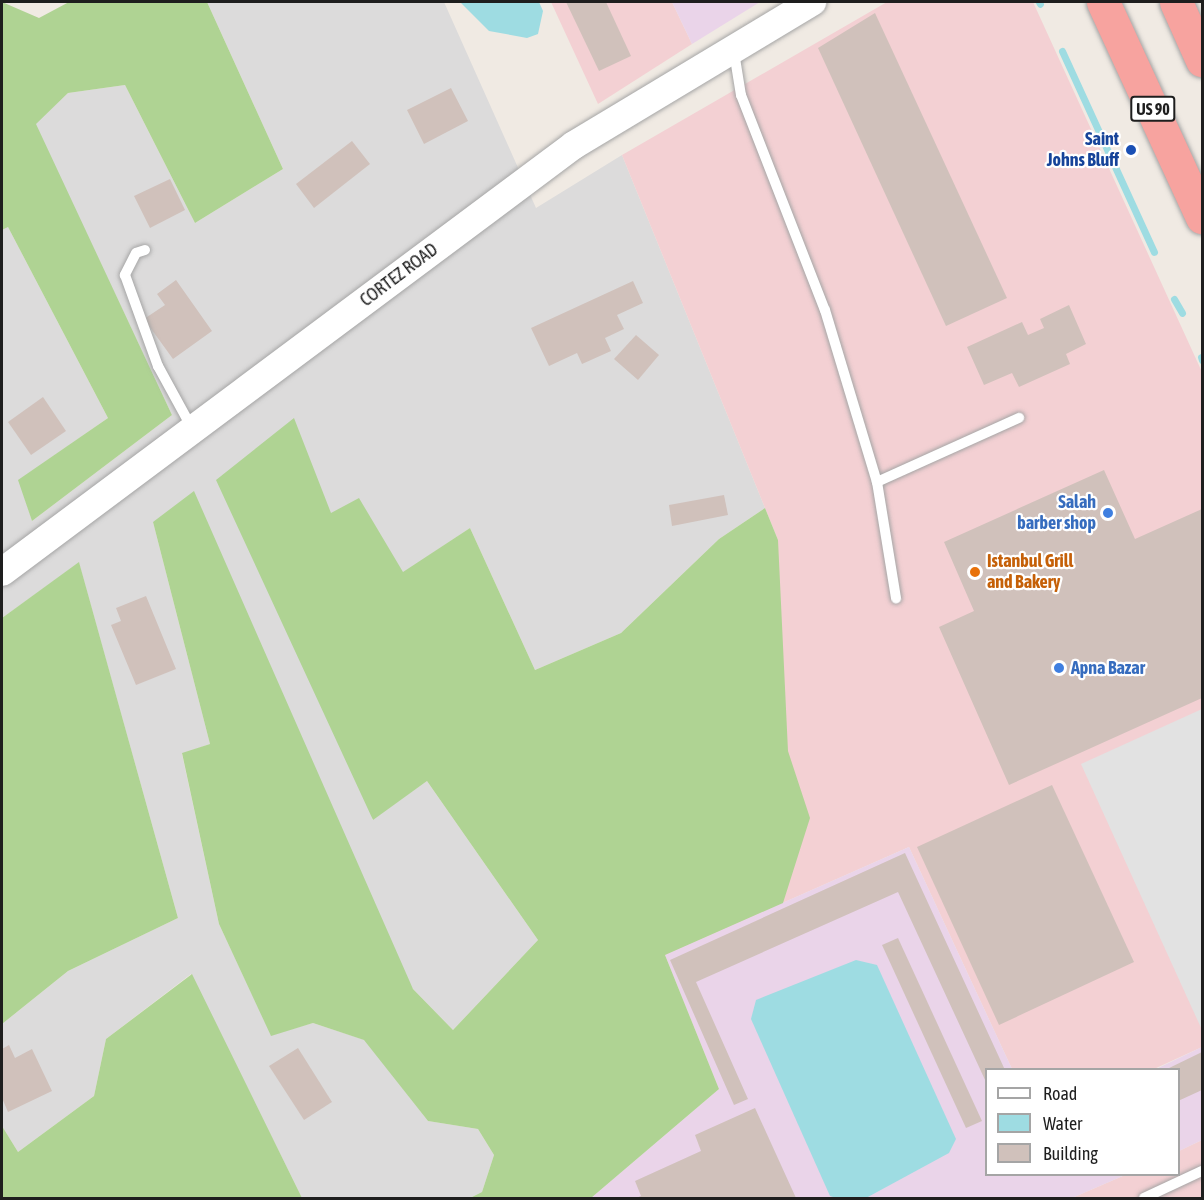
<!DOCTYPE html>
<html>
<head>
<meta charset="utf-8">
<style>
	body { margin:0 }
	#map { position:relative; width:1204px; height:1200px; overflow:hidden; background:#f0eae3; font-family:"Asap Condensed",sans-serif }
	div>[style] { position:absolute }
	.residential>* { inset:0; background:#dcdbdb }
	.commercial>* { inset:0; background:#f3d0d3 }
	.industrial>* { inset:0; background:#ead4e9 }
	.forest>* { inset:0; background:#afd393 }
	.parking>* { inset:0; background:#e2e2e2 }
	.water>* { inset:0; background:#9edce2 }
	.stream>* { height:7px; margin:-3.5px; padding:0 3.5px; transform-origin:3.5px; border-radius:3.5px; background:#9edce2 }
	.building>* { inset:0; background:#d0c1bb }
	.roads { filter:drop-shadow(0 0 2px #a5a5a5) drop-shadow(0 0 2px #a5a5a5) }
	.service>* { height:10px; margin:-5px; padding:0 5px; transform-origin:5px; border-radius:5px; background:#fff }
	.tertiary>* { height:28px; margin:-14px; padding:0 14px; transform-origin:14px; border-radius:14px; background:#fff }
	.trunk>* { height:33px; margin:-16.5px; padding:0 16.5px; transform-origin:16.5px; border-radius:16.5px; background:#f7a39f }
	.dots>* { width:16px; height:16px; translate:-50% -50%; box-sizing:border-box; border:3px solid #fff; border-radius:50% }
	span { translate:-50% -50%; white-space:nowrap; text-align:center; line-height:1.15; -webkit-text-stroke:4.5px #fff; paint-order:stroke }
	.shield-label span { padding:2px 4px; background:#fff; border:2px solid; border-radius:4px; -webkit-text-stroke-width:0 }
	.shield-label { font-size:16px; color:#1e1e1e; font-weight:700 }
	.transit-label { font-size:18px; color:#164399; font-weight:700 }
	.right { translate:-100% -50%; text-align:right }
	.street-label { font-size:18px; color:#1e1e1e }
	.shop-label { font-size:18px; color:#366cbe; font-weight:700 }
	.left { translate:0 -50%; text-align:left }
	.food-label { font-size:18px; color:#c56008; font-weight:700 }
	.frame { position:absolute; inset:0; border:3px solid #1e1e1e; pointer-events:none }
	.legend { position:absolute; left:985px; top:1068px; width:195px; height:108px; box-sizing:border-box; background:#fff; border:2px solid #a5a5a5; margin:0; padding:8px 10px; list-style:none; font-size:18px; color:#1e1e1e }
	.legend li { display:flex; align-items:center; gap:12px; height:30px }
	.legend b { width:30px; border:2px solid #a5a5a5 }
</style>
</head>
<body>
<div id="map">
	<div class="residential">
		<i style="clip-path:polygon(207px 2px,444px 2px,536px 208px,622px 155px,765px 508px,719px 539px,621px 633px,535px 670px,470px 528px,403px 573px,359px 499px,372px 820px,427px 781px,538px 940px,453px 1030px,413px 989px,153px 522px,210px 744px,182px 754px,219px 924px,271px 1035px,313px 1023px,365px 1040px,428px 1121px,478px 1129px,494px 1155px,482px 1192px,470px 1198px,302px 1198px,191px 974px,106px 1039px,94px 1096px,18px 1152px,2px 1126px,2px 1024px,68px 971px,178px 918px,79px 563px,2px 618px,2px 230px,8px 227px,108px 418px,19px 480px,32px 521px,172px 415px,35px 124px,68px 93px,125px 85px,195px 223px,283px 169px)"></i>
	</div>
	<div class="commercial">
		<i style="clip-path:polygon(551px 2px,672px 2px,692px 44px,598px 104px)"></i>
		<i style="clip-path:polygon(887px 2px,1033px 2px,1202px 372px,1202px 1047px,1154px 1069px,1012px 1069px,909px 847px,665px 955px,778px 540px,622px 155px)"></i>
		<i style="clip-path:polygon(1202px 1140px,1202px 1198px,1072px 1198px,1125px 1175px,1178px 1174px,1179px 1151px)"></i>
	</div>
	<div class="industrial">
		<i style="clip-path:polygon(672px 2px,760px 2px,692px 44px)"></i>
		<i style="clip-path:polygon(909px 847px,1012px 1069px,986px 1070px,986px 1174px,1125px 1175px,1072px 1198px,591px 1198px,719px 1089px,665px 955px)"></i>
		<i style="clip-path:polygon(1202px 1047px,1202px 1140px,1179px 1151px,1178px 1070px,1154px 1070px)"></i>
	</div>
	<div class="forest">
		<i style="clip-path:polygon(2px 2px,39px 18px,69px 2px,207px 2px,283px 169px,195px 223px,125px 85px,68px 93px,36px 124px,172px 415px,32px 521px,18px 480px,108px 418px,8px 227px,2px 230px)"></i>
		<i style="clip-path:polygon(294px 418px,331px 513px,359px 498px,403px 572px,470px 528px,535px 670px,621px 633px,719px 539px,765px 508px,778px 540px,788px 751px,810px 818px,783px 903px,665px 955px,719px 1089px,591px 1198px,470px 1198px,482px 1192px,494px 1155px,478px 1129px,428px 1121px,364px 1040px,313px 1023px,271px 1036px,219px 924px,182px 753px,210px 744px,153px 522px,194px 491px,413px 989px,453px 1030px,538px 940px,427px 781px,373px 820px,216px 480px)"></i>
		<i style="clip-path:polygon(79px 562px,178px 918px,68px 971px,2px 1024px,2px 618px)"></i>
		<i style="clip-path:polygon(192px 974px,302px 1198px,2px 1198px,2px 1126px,18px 1152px,94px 1096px,106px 1039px)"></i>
	</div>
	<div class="parking">
		<i style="clip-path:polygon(1202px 709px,1202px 1030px,1081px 764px)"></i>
	</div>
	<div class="water">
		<i style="clip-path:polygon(460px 2px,539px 2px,543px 11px,538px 34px,527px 38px,489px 31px)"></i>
		<i style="clip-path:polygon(856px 960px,877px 965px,956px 1139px,949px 1153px,866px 1198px,836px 1198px,830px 1196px,751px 1019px,756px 1000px)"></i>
	</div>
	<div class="stream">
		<i style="left:1039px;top:2px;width:2px;rotate:63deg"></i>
		<i style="left:1062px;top:51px;width:221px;rotate:65.4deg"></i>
		<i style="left:1174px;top:299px;width:16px;rotate:60deg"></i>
		<i style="left:1201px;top:357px;width:3px;rotate:72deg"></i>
	</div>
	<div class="building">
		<i style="clip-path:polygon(566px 2px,606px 2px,631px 56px,599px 71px)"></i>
		<i style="clip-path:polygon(875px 13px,1007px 298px,946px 326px,818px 48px)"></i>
		<i style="clip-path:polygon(451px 88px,468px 121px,424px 144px,407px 110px)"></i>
		<i style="clip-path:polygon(352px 141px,370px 164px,314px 208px,296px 184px)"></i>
		<i style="clip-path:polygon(170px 179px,185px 210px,150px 228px,134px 196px)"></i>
		<i style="clip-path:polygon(176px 280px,212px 331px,173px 359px,144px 319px,165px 305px,157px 294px)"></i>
		<i style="clip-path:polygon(633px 281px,643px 303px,617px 315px,624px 329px,605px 338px,611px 351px,582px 364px,577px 353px,549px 366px,531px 328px)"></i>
		<i style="clip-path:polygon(1069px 305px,1086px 344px,1066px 354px,1070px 364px,1019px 387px,1012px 373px,984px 385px,967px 347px,1022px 322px,1028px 335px,1044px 328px,1040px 319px)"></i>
		<i style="clip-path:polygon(636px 335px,659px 355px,638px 380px,614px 359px)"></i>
		<i style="clip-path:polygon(43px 397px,66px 431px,31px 455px,8px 422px)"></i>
		<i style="clip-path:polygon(1104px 470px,1135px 539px,1202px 509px,1202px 698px,1009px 785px,939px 627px,974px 611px,944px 542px)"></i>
		<i style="clip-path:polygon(724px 495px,728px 515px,672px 526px,669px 505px)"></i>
		<i style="clip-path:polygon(146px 596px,176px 669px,136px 685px,111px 625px,121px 621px,116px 608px)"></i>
		<i style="clip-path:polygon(1052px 785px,1134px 962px,999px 1025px,917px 847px)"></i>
		<i style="clip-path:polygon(905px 853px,1005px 1070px,986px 1070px,986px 1082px,898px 892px,696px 982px,748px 1099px,734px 1105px,670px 960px)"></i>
		<i style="clip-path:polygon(898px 938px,982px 1121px,966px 1128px,882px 945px)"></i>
		<i style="clip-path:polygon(9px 1045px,15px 1058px,32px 1049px,52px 1091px,8px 1112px,2px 1098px,2px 1049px)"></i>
		<i style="clip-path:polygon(298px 1048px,332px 1102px,304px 1120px,269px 1066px)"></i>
		<i style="clip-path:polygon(1202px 1052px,1202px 1090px,1178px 1101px,1178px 1070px,1165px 1070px)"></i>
		<i style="clip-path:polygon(755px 1108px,796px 1198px,636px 1198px,641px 1196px,635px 1181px,701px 1151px,695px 1135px)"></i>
	</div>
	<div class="roads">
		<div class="service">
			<i style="left:734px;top:52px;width:44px;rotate:80.8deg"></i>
			<i style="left:741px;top:95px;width:231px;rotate:68.7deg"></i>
			<i style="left:825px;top:310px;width:180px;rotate:73.2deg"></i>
			<i style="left:877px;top:482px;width:156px;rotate:-24.3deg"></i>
			<i style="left:145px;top:250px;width:9px;rotate:162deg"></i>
			<i style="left:136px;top:253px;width:25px;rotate:117deg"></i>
			<i style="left:125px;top:275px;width:97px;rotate:70.1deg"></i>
			<i style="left:158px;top:366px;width:71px;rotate:61.3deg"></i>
			<i style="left:877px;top:482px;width:118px;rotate:80.7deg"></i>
			<i style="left:1144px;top:1198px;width:64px;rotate:-25deg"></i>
		</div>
		<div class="tertiary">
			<i style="left:2px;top:572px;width:714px;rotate:-36.74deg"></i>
			<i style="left:574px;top:145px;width:278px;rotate:-31deg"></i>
		</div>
		<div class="trunk">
			<i style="left:1103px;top:2px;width:237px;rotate:65.3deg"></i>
			<i style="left:1176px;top:2px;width:64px;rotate:65.9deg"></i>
		</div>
	</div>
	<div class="dots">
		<i style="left:1131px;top:150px;background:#1a4fb4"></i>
		<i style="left:1108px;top:513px;background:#3f7fe0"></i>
		<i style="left:975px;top:572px;background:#e8710a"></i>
		<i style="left:1059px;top:668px;background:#3f7fe0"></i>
	</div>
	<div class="shield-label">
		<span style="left:1153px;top:109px">US 90</span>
	</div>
	<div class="transit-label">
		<span class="right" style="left:1119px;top:150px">Saint<br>Johns Bluff</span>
	</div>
	<div class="street-label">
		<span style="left:399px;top:275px;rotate:-37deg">CORTEZ ROAD</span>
	</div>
	<div class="shop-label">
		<span class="right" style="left:1096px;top:513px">Salah<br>barber shop</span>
		<span class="left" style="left:1071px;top:668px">Apna Bazar</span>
	</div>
	<div class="food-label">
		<span class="left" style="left:987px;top:572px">Istanbul Grill<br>and Bakery</span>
	</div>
	<div class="frame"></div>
	<ul class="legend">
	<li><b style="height:8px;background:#fff"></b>Road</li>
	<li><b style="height:16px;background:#9edce2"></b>Water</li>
	<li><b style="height:16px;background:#d0c1bb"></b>Building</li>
	</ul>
</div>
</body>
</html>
